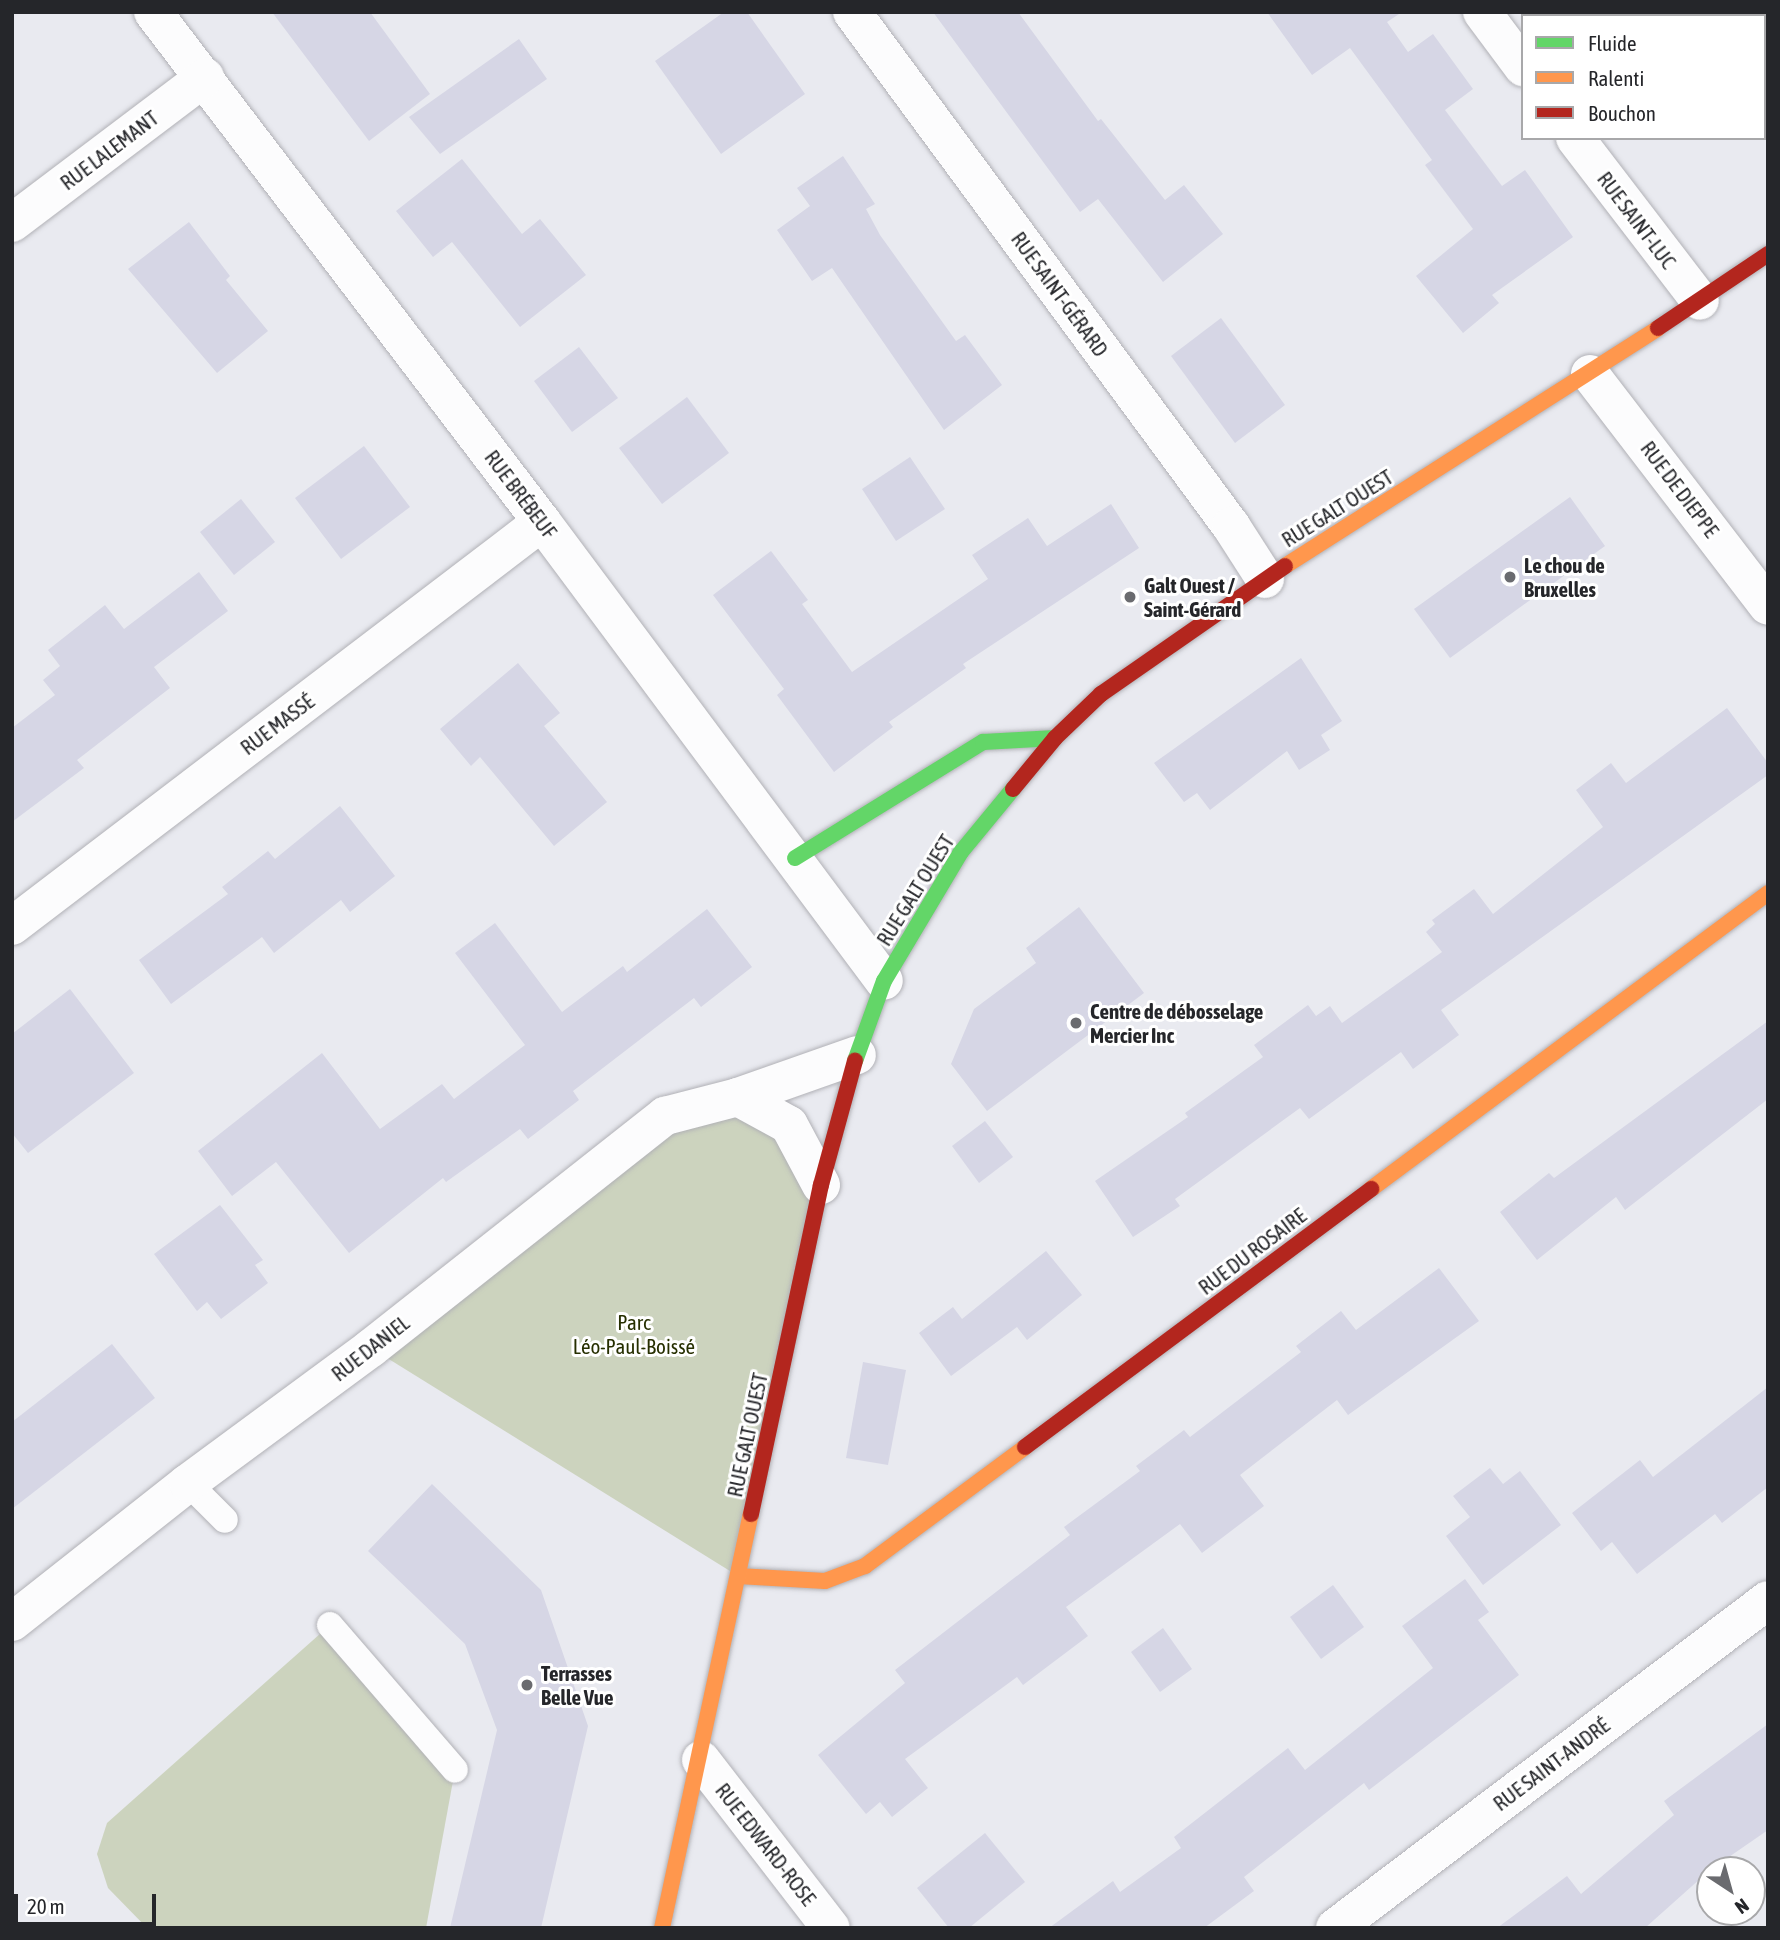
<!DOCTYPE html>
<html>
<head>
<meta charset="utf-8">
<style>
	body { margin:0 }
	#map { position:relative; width:1780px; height:1940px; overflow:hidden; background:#e9eaf0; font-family:"Asap Condensed",sans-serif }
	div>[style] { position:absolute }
	.green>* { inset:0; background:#ccd3be }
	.building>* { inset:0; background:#d6d6e5 }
	.roads { filter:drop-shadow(0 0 2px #b1b1b6) drop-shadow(0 0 2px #b1b1b6) }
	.lane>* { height:26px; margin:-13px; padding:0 13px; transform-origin:13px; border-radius:13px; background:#fcfcfd }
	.street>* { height:38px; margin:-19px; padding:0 19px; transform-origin:19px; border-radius:19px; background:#fcfcfd }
	.fast>* { height:16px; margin:-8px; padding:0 8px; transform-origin:8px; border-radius:8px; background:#63d668 }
	.slow>* { height:16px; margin:-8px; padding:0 8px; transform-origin:8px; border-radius:8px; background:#ff974d }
	.jam>* { height:16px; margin:-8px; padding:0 8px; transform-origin:8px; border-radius:8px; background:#b3261e }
	.dots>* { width:19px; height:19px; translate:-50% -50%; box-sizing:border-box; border:4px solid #fff; border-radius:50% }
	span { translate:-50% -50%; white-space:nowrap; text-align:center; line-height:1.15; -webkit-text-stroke:6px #fff; paint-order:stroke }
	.street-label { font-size:21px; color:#25262a }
	.poi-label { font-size:21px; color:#25262a; font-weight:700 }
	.left { translate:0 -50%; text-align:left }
	.park-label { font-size:21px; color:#262f00 }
	.frame { position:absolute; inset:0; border:14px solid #25262a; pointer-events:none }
	.legend { position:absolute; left:1521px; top:14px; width:245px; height:126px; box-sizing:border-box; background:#fff; border:2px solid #a8a8aa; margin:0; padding:9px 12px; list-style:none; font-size:21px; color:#25262a }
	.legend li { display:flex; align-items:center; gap:14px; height:35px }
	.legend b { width:35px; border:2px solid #a8a8aa }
	.north { position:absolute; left:1696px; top:1856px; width:70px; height:70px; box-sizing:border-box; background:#fff; border:2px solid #a8a8aa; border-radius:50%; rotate:144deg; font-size:19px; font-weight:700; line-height:28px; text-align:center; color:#25262a }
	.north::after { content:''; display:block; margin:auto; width:24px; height:32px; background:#6a6b6f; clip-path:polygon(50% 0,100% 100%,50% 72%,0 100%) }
	.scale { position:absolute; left:14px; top:1894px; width:142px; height:32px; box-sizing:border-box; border:4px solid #25262a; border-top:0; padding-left:9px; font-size:21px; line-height:24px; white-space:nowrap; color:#25262a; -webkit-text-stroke:5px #fff; paint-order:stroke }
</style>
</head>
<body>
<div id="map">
	<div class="green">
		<i style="clip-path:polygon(738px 1097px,821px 1185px,738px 1576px,371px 1348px,665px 1116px)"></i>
		<i style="clip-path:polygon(330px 1625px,455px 1770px,426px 1928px,147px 1928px,108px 1888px,97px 1854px,107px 1823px)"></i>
	</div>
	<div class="building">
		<i style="clip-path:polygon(272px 12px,370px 12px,430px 94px,369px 141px)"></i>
		<i style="clip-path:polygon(724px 12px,747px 12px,805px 94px,721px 154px,655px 61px)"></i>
		<i style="clip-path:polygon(933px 12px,1018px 12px,1098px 121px,1101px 119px,1165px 200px,1184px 185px,1223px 234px,1163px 282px,1098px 199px,1080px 212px)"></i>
		<i style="clip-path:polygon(1267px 12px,1402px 12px,1387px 22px,1408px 52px,1433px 34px,1473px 89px,1445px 110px,1502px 186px,1525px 170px,1573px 237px,1492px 295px,1499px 303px,1463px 333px,1416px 276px,1473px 229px,1425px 165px,1432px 160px,1350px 48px,1312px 75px)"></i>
		<i style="clip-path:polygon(519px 39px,547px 79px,440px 154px,409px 117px)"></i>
		<i style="clip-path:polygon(843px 156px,875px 204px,866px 209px,880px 235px,956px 341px,965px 335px,1002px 385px,944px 430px,832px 268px,812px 281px,777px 230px,810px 206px,797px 188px)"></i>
		<i style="clip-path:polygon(462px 159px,522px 234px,540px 219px,586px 275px,520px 327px,452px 242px,433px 257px,396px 211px)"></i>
		<i style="clip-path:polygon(189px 222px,230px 276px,226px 280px,268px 331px,217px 373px,128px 269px)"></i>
		<i style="clip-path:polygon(1221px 318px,1285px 405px,1235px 443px,1171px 356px)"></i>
		<i style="clip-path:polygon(579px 347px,618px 398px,572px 432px,534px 381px)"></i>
		<i style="clip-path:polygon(687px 397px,729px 453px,662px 504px,619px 448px)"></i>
		<i style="clip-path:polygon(364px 446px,410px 507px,341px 559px,295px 498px)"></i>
		<i style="clip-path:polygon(910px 457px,945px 509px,896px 541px,862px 489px)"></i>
		<i style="clip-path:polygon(1570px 497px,1605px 546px,1450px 658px,1414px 609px)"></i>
		<i style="clip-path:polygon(241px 499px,275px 542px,234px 575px,200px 532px)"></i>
		<i style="clip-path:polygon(1111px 504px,1139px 548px,963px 664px,966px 668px,889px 722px,893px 727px,834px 772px,777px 695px,784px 689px,713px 595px,771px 551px,808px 600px,802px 604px,852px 672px,988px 579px,972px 555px,1028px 518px,1047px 546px)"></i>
		<i style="clip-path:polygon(199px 572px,228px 611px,154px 667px,170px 688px,77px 760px,84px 768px,12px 822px,12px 728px,55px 695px,43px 680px,60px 666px,48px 650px,105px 605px,124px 629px)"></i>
		<i style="clip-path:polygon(1301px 658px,1342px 721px,1321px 735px,1330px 750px,1299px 770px,1287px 751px,1210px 810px,1197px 793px,1184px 802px,1154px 763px)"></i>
		<i style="clip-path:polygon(518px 663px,560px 713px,544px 726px,607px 802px,554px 846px,480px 757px,471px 766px,440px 729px)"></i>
		<i style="clip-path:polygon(1727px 708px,1768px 763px,1768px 775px,1441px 1010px,1459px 1035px,1413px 1069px,1401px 1052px,1309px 1119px,1300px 1108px,1175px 1199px,1180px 1206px,1133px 1237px,1095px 1181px,1188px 1117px,1185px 1113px,1263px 1057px,1254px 1045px,1308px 1005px,1316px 1016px,1330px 1006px,1342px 1023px,1442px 952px,1426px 932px,1435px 924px,1432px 920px,1474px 889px,1493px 914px,1603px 827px,1576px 790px,1611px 763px,1626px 783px)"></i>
		<i style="clip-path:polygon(340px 806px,395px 876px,350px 912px,341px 900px,274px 953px,262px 937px,171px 1004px,139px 960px,228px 894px,222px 887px,268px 851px,275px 859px)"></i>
		<i style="clip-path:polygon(1079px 907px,1144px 993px,987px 1111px,951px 1064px,974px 1009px,1036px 963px,1026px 948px)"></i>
		<i style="clip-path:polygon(707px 909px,752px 967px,701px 1007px,694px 998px,573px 1091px,579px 1100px,528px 1139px,520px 1129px,446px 1182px,443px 1178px,349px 1253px,276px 1162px,232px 1196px,198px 1151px,322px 1053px,380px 1129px,442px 1084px,454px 1099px,525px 1045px,455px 953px,495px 923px,562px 1012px,623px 966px,627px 972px)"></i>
		<i style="clip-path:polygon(70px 989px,134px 1073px,28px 1153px,12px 1133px,12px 1034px)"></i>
		<i style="clip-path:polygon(1768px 1021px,1768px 1099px,1625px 1210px,1616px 1197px,1537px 1260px,1500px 1212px,1549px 1173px,1554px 1178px)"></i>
		<i style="clip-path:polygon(985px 1121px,1013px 1157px,979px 1183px,952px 1146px)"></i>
		<i style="clip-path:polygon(220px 1205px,263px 1260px,255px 1265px,268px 1283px,221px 1319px,207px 1302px,197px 1311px,154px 1254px)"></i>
		<i style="clip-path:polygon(1046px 1251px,1082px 1295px,1027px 1340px,1017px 1327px,951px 1376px,919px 1333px,953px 1307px,962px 1319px)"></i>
		<i style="clip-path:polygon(1439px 1268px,1479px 1321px,1348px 1415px,1337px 1400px,1240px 1475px,1264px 1506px,1202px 1553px,1180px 1524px,1066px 1607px,1088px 1636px,1023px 1685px,1017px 1677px,905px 1759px,928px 1788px,892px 1817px,880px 1802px,866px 1814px,818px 1755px,905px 1683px,895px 1670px,1070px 1535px,1064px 1527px,1140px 1471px,1136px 1466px,1184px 1430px,1190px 1437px,1301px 1352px,1296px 1346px,1341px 1311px,1356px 1330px)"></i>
		<i style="clip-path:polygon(112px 1344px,155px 1398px,12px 1509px,12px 1422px)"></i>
		<i style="clip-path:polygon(863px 1362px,906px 1370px,888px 1465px,846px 1458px)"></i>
		<i style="clip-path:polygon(1768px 1387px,1768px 1487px,1722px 1523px,1715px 1514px,1637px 1574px,1612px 1542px,1601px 1551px,1572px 1513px,1640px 1460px,1653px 1477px)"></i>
		<i style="clip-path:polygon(1490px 1468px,1503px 1484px,1520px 1471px,1561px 1525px,1483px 1585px,1446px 1536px,1470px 1517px,1453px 1496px)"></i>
		<i style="clip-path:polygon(432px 1484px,541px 1590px,588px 1726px,541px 1928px,450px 1928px,497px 1730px,465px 1644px,368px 1551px)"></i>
		<i style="clip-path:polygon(1465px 1579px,1489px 1612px,1478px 1620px,1519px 1675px,1369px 1790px,1364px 1783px,1244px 1877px,1254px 1891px,1204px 1928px,1049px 1928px,1113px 1881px,1120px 1892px,1181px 1848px,1174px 1837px,1288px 1748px,1305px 1770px,1433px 1668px,1402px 1626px)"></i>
		<i style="clip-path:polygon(1333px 1585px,1364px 1627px,1321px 1659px,1290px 1617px)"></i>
		<i style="clip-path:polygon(1163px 1628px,1192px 1669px,1160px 1692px,1131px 1652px)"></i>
		<i style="clip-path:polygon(1768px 1724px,1768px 1830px,1710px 1870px,1645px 1928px,1497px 1928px,1567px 1876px,1581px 1894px,1674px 1815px,1664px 1801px)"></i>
		<i style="clip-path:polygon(985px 1833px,1025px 1882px,969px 1928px,949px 1928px,917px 1888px)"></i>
	</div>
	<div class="roads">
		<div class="lane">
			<i style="left:188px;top:1483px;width:52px;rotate:45deg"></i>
			<i style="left:330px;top:1625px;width:191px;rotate:49.2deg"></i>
		</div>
		<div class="street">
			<i style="left:153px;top:12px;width:641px;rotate:52.67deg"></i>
			<i style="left:542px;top:522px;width:572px;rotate:53.31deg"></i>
			<i style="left:852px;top:12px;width:639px;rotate:53.6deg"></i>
			<i style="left:1231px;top:526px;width:63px;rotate:57.3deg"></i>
			<i style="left:1482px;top:12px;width:69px;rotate:53.3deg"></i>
			<i style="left:1575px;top:138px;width:205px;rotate:52.5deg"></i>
			<i style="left:12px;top:223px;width:242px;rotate:-37.1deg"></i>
			<i style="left:1590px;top:374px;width:292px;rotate:52.5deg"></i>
			<i style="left:12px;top:926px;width:666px;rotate:-37.32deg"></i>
			<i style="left:738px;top:1097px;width:58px;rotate:28.8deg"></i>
			<i style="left:789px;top:1125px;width:68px;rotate:61.9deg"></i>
			<i style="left:12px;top:1622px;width:224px;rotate:-38.3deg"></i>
			<i style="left:188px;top:1483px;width:227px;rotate:-36.4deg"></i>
			<i style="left:371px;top:1348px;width:375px;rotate:-38.3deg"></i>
			<i style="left:665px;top:1116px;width:75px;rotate:-14.6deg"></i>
			<i style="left:738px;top:1097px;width:126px;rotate:-19.4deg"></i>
			<i style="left:701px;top:1760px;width:212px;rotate:52.3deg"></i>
			<i style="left:1335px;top:1928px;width:543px;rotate:-37.14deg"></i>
		</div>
		<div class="fast">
			<i style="left:795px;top:858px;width:221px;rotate:-31.7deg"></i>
			<i style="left:983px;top:742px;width:72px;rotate:-3.2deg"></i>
			<i style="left:855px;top:1061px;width:85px;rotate:-70.1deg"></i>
			<i style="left:884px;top:981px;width:150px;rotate:-59.2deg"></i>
			<i style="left:961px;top:852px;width:82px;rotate:-50.5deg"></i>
		</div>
		<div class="slow">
			<i style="left:1285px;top:566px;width:442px;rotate:-32.5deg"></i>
			<i style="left:1371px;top:1189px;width:495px;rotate:-36.7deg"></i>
			<i style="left:738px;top:1576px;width:87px;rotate:3.3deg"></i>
			<i style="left:825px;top:1581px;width:43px;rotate:-20.6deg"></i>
			<i style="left:865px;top:1566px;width:199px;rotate:-36.6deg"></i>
			<i style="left:662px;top:1928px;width:423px;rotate:-77.9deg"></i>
		</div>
		<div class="jam">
			<i style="left:1658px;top:328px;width:133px;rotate:-33.9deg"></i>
			<i style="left:1013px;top:789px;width:66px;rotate:-50.5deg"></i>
			<i style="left:1055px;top:738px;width:64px;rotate:-43.7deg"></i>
			<i style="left:1101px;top:694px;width:224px;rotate:-34.8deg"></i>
			<i style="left:1025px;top:1447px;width:432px;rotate:-36.7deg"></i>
			<i style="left:751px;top:1514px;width:336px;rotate:-78deg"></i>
			<i style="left:821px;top:1185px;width:129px;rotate:-74.7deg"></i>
		</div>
	</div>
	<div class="dots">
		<i style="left:1510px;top:577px;background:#6a6b6f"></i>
		<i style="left:1130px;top:597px;background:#6a6b6f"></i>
		<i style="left:1076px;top:1023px;background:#6a6b6f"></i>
		<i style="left:527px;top:1685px;background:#6a6b6f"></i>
	</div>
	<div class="street-label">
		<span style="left:109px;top:150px;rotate:-37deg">RUE LALEMANT</span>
		<span style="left:1637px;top:220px;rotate:53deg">RUE SAINT-LUC</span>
		<span style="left:1060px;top:294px;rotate:54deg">RUE SAINT-GÉRARD</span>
		<span style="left:1680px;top:489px;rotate:53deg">RUE DE DIEPPE</span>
		<span style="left:521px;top:494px;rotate:53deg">RUE BRÉBEUF</span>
		<span style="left:1337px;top:508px;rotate:-32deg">RUE GALT OUEST</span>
		<span style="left:277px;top:724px;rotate:-37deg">RUE MASSÉ</span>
		<span style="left:915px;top:890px;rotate:-58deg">RUE GALT OUEST</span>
		<span style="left:1252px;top:1251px;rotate:-37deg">RUE DU ROSAIRE</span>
		<span style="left:370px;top:1348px;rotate:-38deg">RUE DANIEL</span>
		<span style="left:747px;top:1435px;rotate:-78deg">RUE GALT OUEST</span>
		<span style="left:1551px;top:1764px;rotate:-37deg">RUE SAINT-ANDRÉ</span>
		<span style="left:766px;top:1844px;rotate:52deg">RUE EDWARD-ROSE</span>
	</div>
	<div class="poi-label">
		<span class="left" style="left:1524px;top:577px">Le chou de<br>Bruxelles</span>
		<span class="left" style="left:1144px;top:597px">Galt Ouest /<br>Saint-Gérard</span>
		<span class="left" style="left:1090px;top:1023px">Centre de débosselage<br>Mercier Inc</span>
		<span class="left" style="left:541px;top:1685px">Terrasses<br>Belle Vue</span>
	</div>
	<div class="park-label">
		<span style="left:634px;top:1334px">Parc<br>Léo-Paul-Boissé</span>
	</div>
	<div class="frame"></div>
	<ul class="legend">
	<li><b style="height:9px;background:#63d668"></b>Fluide</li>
	<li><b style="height:9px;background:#ff974d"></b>Ralenti</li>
	<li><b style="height:9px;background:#b3261e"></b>Bouchon</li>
	</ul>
	<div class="north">N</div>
	<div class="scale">20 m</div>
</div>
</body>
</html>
